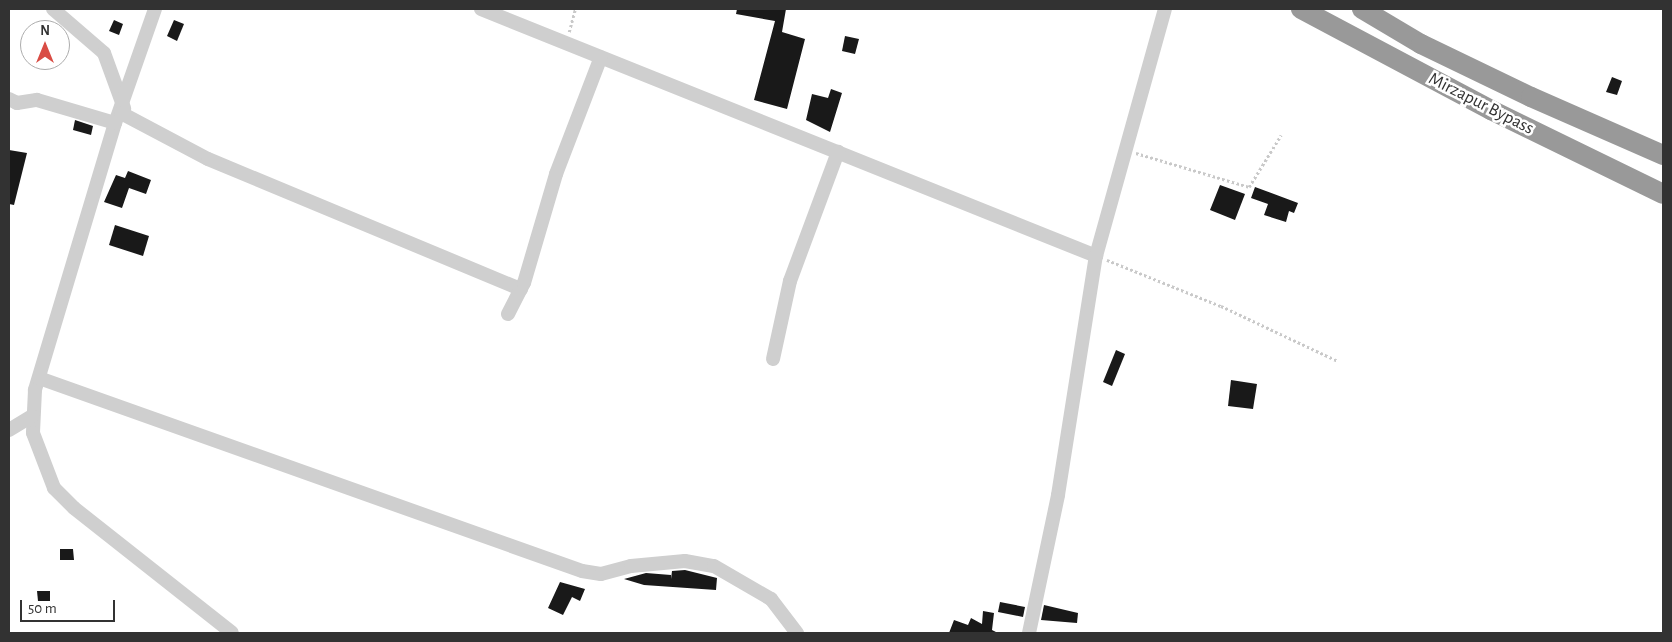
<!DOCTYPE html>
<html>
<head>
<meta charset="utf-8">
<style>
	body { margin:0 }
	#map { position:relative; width:1672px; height:642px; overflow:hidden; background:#fff; font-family:"Alegreya Sans",sans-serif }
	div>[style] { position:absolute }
	.building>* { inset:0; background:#191919 }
	.path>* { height:2.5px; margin-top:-1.25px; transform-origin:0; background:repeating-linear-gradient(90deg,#c9c9c9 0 2.5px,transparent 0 5px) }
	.minor>* { height:14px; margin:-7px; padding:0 7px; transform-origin:7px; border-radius:7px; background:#cfcfcf }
	.highway>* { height:20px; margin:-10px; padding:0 10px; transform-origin:10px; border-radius:10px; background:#999 }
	span { translate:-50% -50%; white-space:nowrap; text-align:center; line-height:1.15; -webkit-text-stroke:5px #fff; paint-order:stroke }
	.street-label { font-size:18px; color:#323232 }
	.frame { position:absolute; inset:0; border:10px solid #323232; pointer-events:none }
	.north { position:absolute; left:20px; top:20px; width:50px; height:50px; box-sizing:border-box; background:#fff; border:1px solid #adadad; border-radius:50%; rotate:0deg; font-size:14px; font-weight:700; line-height:20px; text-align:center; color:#323232 }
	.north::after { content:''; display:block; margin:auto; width:18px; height:22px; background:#d94c44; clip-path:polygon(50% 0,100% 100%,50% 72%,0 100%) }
	.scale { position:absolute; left:20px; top:600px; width:95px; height:22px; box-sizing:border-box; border:2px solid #323232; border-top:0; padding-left:6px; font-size:15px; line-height:18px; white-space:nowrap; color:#323232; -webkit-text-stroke:4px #fff; paint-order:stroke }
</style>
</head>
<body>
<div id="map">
	<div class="building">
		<i style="clip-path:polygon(737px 9px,786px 9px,782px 32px,805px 39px,787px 109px,754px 100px,775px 21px,736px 14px)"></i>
		<i style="clip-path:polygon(114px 20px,123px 24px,119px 35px,109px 31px)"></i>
		<i style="clip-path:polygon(174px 20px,184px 24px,177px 41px,167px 36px)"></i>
		<i style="clip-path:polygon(845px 36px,859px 39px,855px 54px,842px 51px)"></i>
		<i style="clip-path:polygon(1612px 77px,1622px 81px,1617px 95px,1606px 92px)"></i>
		<i style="clip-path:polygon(831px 89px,842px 93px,830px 132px,806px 120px,812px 94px,828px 98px)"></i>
		<i style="clip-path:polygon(75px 120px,93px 126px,91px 135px,73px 130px)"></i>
		<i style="clip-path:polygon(9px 150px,27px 153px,14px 205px,9px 204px)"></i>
		<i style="clip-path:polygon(128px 171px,151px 180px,146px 194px,129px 188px,122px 208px,104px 202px,116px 175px,125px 178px)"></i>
		<i style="clip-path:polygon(1220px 185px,1245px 194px,1235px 220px,1210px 210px)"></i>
		<i style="clip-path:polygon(1255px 187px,1298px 203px,1294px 213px,1289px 211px,1286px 222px,1264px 215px,1268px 204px,1251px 198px)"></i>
		<i style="clip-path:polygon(115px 225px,149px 236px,143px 256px,109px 245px)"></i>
		<i style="clip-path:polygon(1116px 350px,1125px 354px,1112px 386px,1103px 382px)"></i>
		<i style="clip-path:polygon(1231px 380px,1257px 384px,1253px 409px,1228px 406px)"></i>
		<i style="clip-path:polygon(60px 549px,73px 549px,74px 560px,60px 560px)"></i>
		<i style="clip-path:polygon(685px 570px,717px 578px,716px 590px,644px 585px,624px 579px,646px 573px,671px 575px,671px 579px,672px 571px)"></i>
		<i style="clip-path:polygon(560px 582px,585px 589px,580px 601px,572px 597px,563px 615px,548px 608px)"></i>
		<i style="clip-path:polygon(37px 591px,50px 591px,50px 601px,38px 601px)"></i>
		<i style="clip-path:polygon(1000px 602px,1025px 607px,1023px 617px,998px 612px)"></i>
		<i style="clip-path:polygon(1044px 605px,1078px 613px,1077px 623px,1041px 620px)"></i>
		<i style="clip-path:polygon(983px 611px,994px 613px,992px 630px,998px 633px,949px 633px,954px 620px,968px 625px,971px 618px,982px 624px)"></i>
	</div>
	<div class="path">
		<i style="left:569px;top:32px;width:24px;rotate:-75deg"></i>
		<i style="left:1136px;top:153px;width:118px;rotate:16.7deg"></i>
		<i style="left:1249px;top:187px;width:61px;rotate:-58.4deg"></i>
		<i style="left:1107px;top:260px;width:123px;rotate:22deg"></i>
		<i style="left:1221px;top:306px;width:129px;rotate:25.2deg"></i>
	</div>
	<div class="minor">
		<i style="left:53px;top:9px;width:67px;rotate:40.8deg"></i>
		<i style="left:104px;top:53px;width:59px;rotate:70deg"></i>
		<i style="left:155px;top:9px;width:121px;rotate:109.3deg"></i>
		<i style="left:115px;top:123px;width:279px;rotate:106.7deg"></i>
		<i style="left:35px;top:390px;width:43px;rotate:92.7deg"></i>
		<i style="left:33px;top:433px;width:59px;rotate:69.1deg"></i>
		<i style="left:54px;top:488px;width:28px;rotate:45deg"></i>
		<i style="left:74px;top:508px;width:201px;rotate:38.3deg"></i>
		<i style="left:481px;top:9px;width:663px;rotate:21.88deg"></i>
		<i style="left:9px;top:99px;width:9px;rotate:27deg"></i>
		<i style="left:17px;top:103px;width:20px;rotate:-9deg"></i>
		<i style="left:37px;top:100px;width:81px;rotate:16.4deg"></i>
		<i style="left:121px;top:113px;width:98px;rotate:27.9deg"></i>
		<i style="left:208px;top:159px;width:339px;rotate:22.6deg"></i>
		<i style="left:508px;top:314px;width:35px;rotate:-63deg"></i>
		<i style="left:524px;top:283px;width:114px;rotate:-73.6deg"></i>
		<i style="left:556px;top:174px;width:125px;rotate:-69deg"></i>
		<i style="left:773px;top:359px;width:80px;rotate:-77.7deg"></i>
		<i style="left:790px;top:281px;width:138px;rotate:-69.6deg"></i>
		<i style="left:39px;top:378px;width:576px;rotate:19.57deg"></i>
		<i style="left:582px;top:571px;width:19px;rotate:9deg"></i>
		<i style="left:601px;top:574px;width:31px;rotate:-15deg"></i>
		<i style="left:631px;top:566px;width:54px;rotate:-5.3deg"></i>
		<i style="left:685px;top:561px;width:29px;rotate:10deg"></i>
		<i style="left:714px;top:566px;width:66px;rotate:30.1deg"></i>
		<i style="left:771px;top:599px;width:43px;rotate:52.6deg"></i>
		<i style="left:9px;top:430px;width:27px;rotate:-31deg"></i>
		<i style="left:1029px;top:633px;width:141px;rotate:-78.1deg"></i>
		<i style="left:1058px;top:495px;width:242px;rotate:-81deg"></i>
		<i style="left:1096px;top:256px;width:256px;rotate:-74.4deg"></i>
	</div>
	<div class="highway">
		<i style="left:1301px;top:9px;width:215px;rotate:28deg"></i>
		<i style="left:1491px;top:110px;width:191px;rotate:26deg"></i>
		<i style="left:1362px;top:9px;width:69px;rotate:30.7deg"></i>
		<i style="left:1421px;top:44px;width:122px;rotate:25.7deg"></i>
		<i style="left:1531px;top:97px;width:144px;rotate:23.7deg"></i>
	</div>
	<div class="street-label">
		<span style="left:1481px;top:104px;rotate:27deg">Mirzapur Bypass</span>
	</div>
	<div class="frame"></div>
	<div class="north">N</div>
	<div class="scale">50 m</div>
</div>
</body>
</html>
